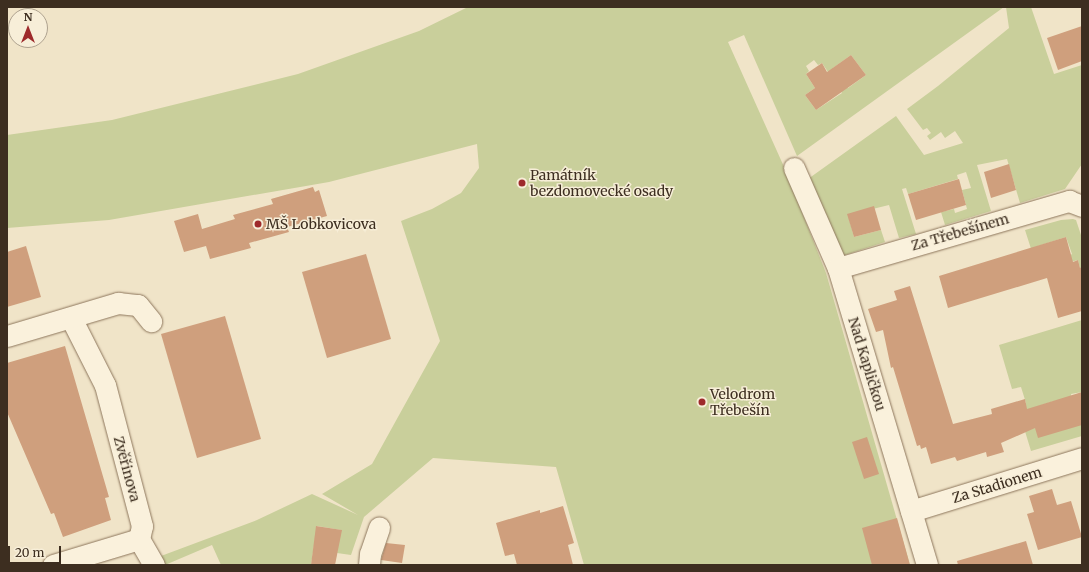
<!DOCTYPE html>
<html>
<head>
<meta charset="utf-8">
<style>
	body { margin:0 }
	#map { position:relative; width:1089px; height:572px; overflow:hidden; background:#f0e4c8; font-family:Merriweather,serif }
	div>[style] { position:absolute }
	.green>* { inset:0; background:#c9cf9b }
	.building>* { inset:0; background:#cf9f7d }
	.roads { filter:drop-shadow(0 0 1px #8d765c) drop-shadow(0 0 1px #8d765c) }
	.minor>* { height:21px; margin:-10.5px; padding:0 10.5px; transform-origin:10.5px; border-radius:10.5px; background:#faf1dc }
	.dots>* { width:11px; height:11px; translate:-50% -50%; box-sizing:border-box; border:2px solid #f7eed8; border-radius:50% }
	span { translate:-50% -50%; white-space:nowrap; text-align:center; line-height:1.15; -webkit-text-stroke:3px #f7eed8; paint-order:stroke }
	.poi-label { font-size:14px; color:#3d2e20 }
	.left { translate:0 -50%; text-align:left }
	.street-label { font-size:14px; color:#3d2e20 }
	.frame { position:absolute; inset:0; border:8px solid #3d2e20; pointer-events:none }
	.north { position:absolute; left:8px; top:8px; width:40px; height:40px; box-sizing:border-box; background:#f7eed8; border:1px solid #ada18e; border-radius:50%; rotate:0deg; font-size:11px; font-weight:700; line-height:16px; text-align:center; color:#3d2e20 }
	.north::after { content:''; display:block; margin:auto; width:14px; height:18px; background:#9e2a2b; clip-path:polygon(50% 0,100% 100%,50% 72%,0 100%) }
	.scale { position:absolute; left:8px; top:546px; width:53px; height:18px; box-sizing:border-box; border:2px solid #3d2e20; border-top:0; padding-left:5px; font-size:12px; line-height:14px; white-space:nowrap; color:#3d2e20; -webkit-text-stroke:3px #f7eed8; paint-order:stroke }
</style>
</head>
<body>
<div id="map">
	<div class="green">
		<i style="clip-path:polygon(evenodd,468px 7px,1004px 7px,797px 156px,744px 35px,728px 42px,785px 169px,826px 273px,910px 565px,584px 565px,556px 467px,433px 458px,364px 517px,351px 555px,337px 553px,341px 530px,317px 526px,311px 565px,221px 565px,212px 545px,165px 565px,161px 556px,257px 520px,312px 494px,358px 515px,322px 494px,372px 464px,440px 341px,401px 221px,432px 209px,461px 193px,479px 168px,477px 144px,329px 182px,109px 220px,7px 228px,7px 135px,112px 120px,298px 74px,419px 31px,468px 7px,851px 55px,866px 75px,848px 88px,833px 68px,851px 55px,468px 7px,814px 60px,818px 65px,822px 63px,842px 93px,816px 110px,805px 95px,815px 88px,806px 74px,809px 71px,806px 66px,814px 60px)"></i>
		<i style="clip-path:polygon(1006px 7px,1031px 7px,1054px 74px,1082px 65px,1082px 164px,1065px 189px,1020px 203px,1007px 159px,977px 165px,991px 211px,945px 225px,941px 212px,954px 209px,955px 213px,967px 209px,962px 190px,971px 188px,966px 172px,957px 175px,958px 179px,908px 194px,906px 188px,902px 189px,916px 234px,899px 238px,889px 205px,848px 215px,854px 237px,881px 230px,885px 242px,842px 256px,808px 179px,896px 116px,924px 155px,963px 143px,955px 131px,945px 138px,941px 132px,930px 140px,927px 136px,931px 133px,927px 128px,923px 130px,907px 109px,938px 86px,1009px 28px)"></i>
		<i style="clip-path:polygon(1073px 219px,1076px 220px,1082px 238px,1082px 276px,1078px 260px,1071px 262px,1069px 256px,1072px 254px,1066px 237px,1038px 246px,1033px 255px,1025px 230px,1061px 220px)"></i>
		<i style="clip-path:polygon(1082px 320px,1082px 392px,1071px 394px,1072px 400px,1054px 401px,1030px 409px,1035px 427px,1082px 422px,1082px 436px,1031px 451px,1017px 405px,1026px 403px,1021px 387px,1012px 389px,999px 345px)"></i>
	</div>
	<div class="building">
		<i style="clip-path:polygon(1082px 26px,1082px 61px,1058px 70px,1047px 38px)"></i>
		<i style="clip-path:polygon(851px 55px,866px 75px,816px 110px,805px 95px,815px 88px,806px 74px,822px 63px,827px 72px)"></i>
		<i style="clip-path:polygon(1009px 164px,1016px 190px,991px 198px,984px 172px)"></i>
		<i style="clip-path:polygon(959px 179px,966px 205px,916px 220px,908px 194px)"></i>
		<i style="clip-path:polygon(313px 187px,315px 192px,319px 190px,327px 216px,287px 227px,289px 232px,249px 243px,251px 248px,210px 259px,206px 246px,184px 252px,174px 221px,198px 214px,202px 229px,235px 219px,233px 215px,273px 204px,271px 199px)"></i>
		<i style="clip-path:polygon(874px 206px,881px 230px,854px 237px,847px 214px)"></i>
		<i style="clip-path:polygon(1066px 237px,1073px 262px,1078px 260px,1080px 268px,1082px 267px,1082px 311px,1058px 318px,1047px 278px,948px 308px,939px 276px)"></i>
		<i style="clip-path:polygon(26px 246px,41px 297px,7px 307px,7px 252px)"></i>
		<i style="clip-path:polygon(366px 254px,391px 339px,327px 358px,302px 272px)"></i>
		<i style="clip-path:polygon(910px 286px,953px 424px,992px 414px,991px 409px,1025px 399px,1027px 409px,1082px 392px,1082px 425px,1038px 438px,1035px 428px,1001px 443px,1004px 452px,987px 457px,986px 452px,957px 461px,955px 457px,931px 464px,926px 447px,921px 449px,920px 445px,917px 446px,893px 367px,891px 368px,883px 330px,876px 332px,868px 309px,897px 300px,894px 291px)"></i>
		<i style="clip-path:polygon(225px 316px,261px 439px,197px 458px,161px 334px)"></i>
		<i style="clip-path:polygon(65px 346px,109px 497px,105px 498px,111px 520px,63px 537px,54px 513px,51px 514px,7px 412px,7px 363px)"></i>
		<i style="clip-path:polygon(867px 437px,879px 474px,864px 479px,852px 442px)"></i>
		<i style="clip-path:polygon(1052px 489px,1057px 505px,1071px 501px,1082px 537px,1038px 550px,1027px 514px,1034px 512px,1029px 496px)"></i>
		<i style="clip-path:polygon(563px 506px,574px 543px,568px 545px,573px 565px,517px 565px,514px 554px,505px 556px,496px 523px,540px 510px,540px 513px)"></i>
		<i style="clip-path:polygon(897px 518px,910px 565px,872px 565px,862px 528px)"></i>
		<i style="clip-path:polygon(316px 526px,342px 530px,335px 565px,311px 565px)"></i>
		<i style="clip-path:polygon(1026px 541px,1033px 565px,958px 565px,957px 561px)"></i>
		<i style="clip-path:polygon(386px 543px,405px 545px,402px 563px,381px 560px)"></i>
	</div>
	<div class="roads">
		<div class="minor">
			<i style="left:794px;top:168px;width:109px;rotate:66.3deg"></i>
			<i style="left:838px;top:268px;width:310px;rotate:73.3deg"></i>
			<i style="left:838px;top:268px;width:241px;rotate:-16.2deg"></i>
			<i style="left:1069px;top:201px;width:14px;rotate:21deg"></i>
			<i style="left:71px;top:318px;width:75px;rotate:63.1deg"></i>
			<i style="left:105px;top:385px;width:146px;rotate:75.3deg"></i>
			<i style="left:142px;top:526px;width:13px;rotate:103deg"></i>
			<i style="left:7px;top:336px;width:116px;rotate:-16.6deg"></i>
			<i style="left:118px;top:303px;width:20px;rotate:6deg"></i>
			<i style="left:138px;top:305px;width:21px;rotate:51deg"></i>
			<i style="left:911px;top:511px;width:179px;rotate:-17.2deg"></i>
			<i style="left:139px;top:539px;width:30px;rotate:60deg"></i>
			<i style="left:53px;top:565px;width:90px;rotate:-16.8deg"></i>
			<i style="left:369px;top:565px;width:11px;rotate:-85deg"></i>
			<i style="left:370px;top:554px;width:28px;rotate:-71deg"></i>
		</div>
	</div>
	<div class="dots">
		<i style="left:522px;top:183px;background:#9e2a2b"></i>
		<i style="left:258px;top:224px;background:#9e2a2b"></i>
		<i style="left:702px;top:402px;background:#9e2a2b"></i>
	</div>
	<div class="poi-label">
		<span class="left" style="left:530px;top:183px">Památník<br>bezdomovecké osady</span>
		<span class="left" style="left:266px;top:224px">MŠ Lobkovicova</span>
		<span class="left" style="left:710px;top:402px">Velodrom<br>Třebešín</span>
	</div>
	<div class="street-label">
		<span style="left:960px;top:232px;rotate:-16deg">Za Třebešínem</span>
		<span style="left:867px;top:364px;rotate:73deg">Nad Kapličkou</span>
		<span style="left:127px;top:469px;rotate:75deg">Zvěřinova</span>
		<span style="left:997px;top:485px;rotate:-17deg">Za Stadionem</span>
	</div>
	<div class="frame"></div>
	<div class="north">N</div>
	<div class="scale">20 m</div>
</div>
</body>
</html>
